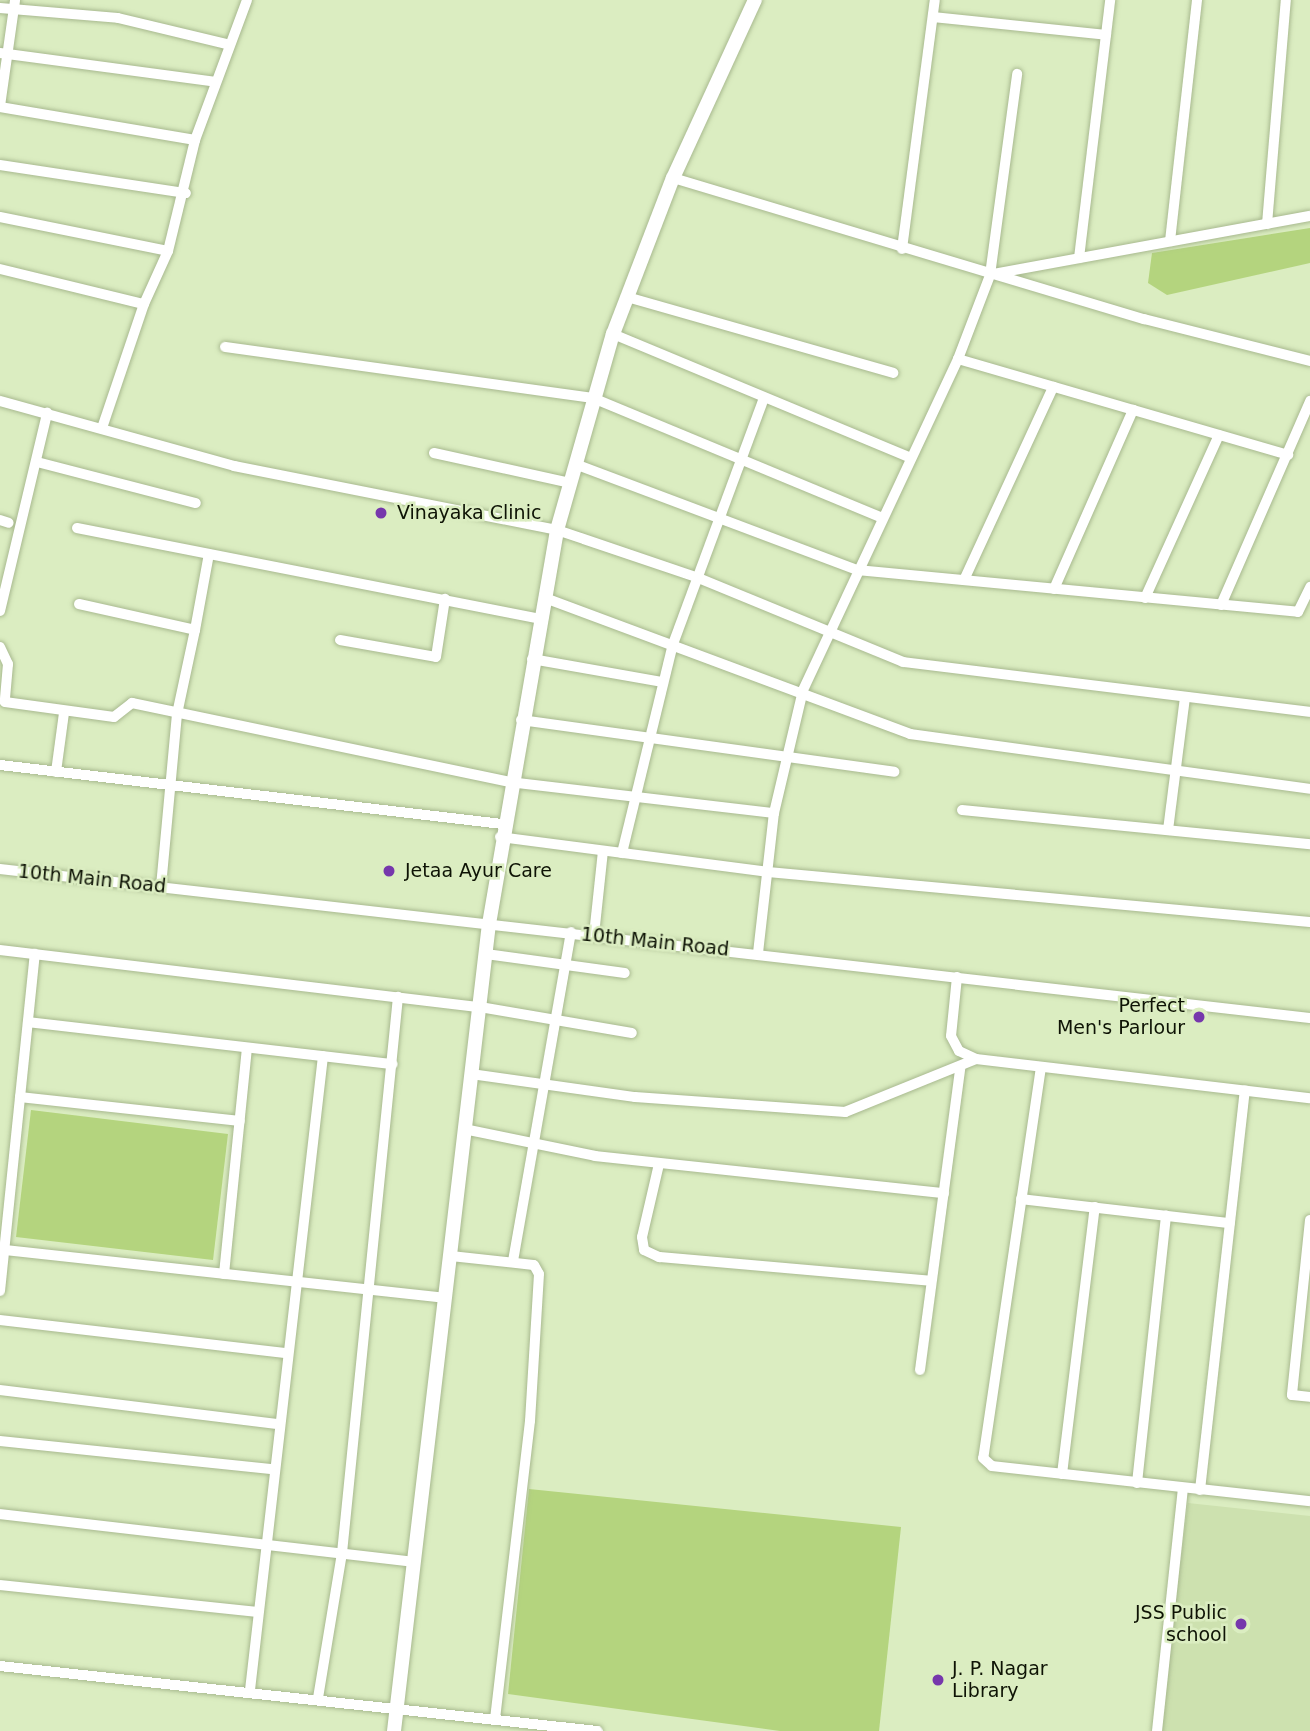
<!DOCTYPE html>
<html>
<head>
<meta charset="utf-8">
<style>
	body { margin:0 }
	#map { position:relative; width:1310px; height:1731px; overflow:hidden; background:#dbedc1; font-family:"DejaVu Sans",sans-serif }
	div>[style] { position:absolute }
	.built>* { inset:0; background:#cde1af }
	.green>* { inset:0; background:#b4d47e }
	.roads { filter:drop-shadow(0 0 2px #a8b98f) drop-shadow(0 0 2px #a8b98f) }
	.minor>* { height:10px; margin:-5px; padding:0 5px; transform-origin:5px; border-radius:5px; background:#fff }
	.tertiary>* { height:14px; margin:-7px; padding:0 7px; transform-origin:7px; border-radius:7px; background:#fff }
	.dots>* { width:19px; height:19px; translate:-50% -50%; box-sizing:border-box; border:4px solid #dbedc1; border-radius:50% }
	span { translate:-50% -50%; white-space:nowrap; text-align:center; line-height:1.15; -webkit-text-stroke:5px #dbedc1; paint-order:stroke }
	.poi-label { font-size:19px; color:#0e1305 }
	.left { translate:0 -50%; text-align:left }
	.right { translate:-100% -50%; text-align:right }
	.street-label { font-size:19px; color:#0e1305 }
</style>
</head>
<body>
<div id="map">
	<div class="built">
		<i style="clip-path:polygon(1188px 1503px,1310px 1516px,1310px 1731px,1159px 1731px)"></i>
	</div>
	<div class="green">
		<i style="clip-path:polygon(1310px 228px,1310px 263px,1167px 295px,1148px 283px,1152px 253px)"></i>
		<i style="clip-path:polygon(31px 1110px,228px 1134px,213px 1260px,16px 1237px)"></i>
		<i style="clip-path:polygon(529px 1489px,901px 1527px,879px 1731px,780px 1731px,508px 1694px)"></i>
	</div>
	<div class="roads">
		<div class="minor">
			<i style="left:0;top:8px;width:118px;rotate:4.8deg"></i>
			<i style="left:118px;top:18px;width:111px;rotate:13.5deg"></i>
			<i style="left:933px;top:17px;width:174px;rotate:5.9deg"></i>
			<i style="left:0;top:53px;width:218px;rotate:7.6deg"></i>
			<i style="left:0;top:106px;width:107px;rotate:-81.9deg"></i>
			<i style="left:0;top:107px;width:198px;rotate:9.6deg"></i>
			<i style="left:0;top:165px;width:188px;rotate:8.6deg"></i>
			<i style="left:673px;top:178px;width:492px;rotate:16.7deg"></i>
			<i style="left:1144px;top:319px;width:171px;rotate:14.2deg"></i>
			<i style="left:0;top:217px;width:171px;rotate:11.4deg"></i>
			<i style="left:1267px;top:224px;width:225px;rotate:-85.2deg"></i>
			<i style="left:1170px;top:241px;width:243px;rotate:-83.6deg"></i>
			<i style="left:902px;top:249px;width:251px;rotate:-82.5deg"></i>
			<i style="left:1079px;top:258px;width:260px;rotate:-83.1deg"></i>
			<i style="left:0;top:269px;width:148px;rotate:13.7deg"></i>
			<i style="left:144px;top:304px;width:58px;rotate:-65.6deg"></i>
			<i style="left:168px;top:251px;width:114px;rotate:-76.3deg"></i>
			<i style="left:195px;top:140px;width:149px;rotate:-69.6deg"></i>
			<i style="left:993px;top:274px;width:322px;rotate:-10.4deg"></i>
			<i style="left:627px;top:297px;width:277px;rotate:15.9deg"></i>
			<i style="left:613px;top:334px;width:320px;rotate:22.6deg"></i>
			<i style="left:225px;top:347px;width:372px;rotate:7.9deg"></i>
			<i style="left:593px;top:398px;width:312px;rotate:22.5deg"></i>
			<i style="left:958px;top:359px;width:344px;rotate:16.2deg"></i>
			<i style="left:0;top:401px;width:243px;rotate:15.5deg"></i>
			<i style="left:234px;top:466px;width:329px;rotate:11.2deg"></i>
			<i style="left:557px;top:530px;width:147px;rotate:18.7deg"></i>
			<i style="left:696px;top:577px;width:224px;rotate:22.3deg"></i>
			<i style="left:903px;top:662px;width:410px;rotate:7deg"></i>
			<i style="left:102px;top:428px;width:131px;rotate:-71.3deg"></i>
			<i style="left:434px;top:453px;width:139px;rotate:12.4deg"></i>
			<i style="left:37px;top:462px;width:164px;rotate:14.5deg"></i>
			<i style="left:575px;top:464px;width:301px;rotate:20.6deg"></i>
			<i style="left:857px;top:570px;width:443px;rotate:5.4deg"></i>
			<i style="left:1298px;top:612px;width:28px;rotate:-64deg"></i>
			<i style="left:0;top:520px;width:9px;rotate:18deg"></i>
			<i style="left:77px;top:528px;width:472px;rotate:11.1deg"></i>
			<i style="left:964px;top:580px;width:213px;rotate:-65.2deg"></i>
			<i style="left:1054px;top:589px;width:196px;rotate:-66.2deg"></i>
			<i style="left:545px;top:598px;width:390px;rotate:20.4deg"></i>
			<i style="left:910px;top:734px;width:404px;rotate:7.8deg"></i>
			<i style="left:1145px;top:598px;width:179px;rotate:-65.6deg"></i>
			<i style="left:79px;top:604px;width:119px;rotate:12.6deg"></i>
			<i style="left:195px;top:630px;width:86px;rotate:102.1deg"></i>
			<i style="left:177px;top:714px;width:174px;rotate:95.3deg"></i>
			<i style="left:1221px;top:605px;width:223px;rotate:-66.4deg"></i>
			<i style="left:0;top:611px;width:204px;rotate:-76.6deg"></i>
			<i style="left:195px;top:630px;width:77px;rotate:-79.6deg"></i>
			<i style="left:340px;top:640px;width:97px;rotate:10deg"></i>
			<i style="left:436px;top:657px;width:59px;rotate:-81.2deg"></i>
			<i style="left:0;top:647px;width:19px;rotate:65deg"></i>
			<i style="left:8px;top:664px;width:38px;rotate:95deg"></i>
			<i style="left:5px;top:702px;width:110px;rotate:7.8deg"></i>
			<i style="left:114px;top:717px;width:23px;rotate:-38deg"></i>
			<i style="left:132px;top:703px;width:385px;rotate:11.8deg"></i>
			<i style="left:509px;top:782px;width:267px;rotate:6.7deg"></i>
			<i style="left:532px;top:659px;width:133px;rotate:10deg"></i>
			<i style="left:521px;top:720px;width:377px;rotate:7.9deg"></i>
			<i style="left:0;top:765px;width:505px;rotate:6.7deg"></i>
			<i style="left:56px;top:772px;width:60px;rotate:-82.3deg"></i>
			<i style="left:962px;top:810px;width:350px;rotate:5.6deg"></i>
			<i style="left:1168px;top:830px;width:134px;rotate:-82.7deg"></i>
			<i style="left:500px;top:837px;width:270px;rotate:7.4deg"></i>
			<i style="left:768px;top:872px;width:544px;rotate:5.27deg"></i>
			<i style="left:622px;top:853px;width:215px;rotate:-76.3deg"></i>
			<i style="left:673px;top:644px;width:262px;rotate:-69.7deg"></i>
			<i style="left:0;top:869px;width:1318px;rotate:6.49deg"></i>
			<i style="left:594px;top:935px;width:84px;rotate:-83.9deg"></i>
			<i style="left:0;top:950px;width:483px;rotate:6.8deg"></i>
			<i style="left:480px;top:1007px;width:154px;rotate:9.7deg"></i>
			<i style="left:758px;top:953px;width:141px;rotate:-83.5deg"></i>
			<i style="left:774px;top:813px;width:126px;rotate:-76.7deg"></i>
			<i style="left:803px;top:690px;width:365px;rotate:-64.9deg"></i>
			<i style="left:958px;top:359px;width:90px;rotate:-69.1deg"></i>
			<i style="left:990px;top:275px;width:203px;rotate:-82.3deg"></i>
			<i style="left:486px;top:954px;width:140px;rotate:7.8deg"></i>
			<i style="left:957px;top:977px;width:59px;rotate:95.8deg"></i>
			<i style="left:951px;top:1036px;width:17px;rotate:62deg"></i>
			<i style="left:959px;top:1051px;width:19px;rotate:25deg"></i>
			<i style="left:28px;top:1022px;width:367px;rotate:6.6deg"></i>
			<i style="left:1041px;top:1067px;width:395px;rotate:98.4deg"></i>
			<i style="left:983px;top:1458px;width:12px;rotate:42deg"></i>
			<i style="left:992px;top:1466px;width:320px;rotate:6.3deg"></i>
			<i style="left:471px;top:1074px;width:166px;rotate:8deg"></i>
			<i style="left:635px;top:1097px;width:211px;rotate:4.1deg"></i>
			<i style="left:845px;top:1112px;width:141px;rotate:-22deg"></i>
			<i style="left:976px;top:1059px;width:336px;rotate:6.7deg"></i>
			<i style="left:20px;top:1097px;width:221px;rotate:6.2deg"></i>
			<i style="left:464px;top:1129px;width:134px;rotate:11.6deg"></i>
			<i style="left:595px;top:1156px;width:351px;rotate:6.1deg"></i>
			<i style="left:659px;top:1164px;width:75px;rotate:103.1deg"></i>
			<i style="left:642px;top:1237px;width:13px;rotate:81deg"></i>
			<i style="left:644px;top:1250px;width:17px;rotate:25deg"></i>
			<i style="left:659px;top:1257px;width:273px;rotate:5deg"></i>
			<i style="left:1021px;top:1199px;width:210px;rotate:6.6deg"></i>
			<i style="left:1310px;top:1220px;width:176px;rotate:95.9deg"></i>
			<i style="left:1292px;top:1395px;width:18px;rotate:6deg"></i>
			<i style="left:5px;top:1250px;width:444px;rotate:6.2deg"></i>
			<i style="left:451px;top:1256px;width:83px;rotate:6.2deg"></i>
			<i style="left:534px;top:1265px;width:10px;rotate:61deg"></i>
			<i style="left:539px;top:1274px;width:147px;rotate:93.5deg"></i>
			<i style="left:530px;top:1421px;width:298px;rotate:96.7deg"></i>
			<i style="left:513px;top:1261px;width:334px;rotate:-80deg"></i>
			<i style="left:224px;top:1274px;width:227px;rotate:-84.2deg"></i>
			<i style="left:0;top:1291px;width:339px;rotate:-84.1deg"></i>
			<i style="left:0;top:1320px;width:289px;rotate:6.6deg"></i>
			<i style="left:920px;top:1370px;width:304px;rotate:-82.4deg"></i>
			<i style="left:0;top:1390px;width:279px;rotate:7deg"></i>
			<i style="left:0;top:1441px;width:272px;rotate:5.9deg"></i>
			<i style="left:1062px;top:1474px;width:269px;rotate:-83deg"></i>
			<i style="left:1137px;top:1483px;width:269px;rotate:-83.8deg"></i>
			<i style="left:1200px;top:1490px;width:402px;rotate:-83.6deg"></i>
			<i style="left:0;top:1514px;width:417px;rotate:6.6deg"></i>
			<i style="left:0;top:1585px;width:259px;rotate:6deg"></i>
			<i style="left:0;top:1666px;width:601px;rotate:6.21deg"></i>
			<i style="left:250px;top:1690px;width:638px;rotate:-83.43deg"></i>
			<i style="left:318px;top:1698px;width:147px;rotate:-80.6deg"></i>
			<i style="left:342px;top:1553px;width:559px;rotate:-84.25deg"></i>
			<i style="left:1157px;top:1731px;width:244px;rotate:-83.9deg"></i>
		</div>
		<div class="tertiary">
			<i style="left:394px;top:1731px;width:813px;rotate:-83.29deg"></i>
			<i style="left:489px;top:924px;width:400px;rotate:-80.2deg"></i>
			<i style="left:557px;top:530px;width:204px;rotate:-74.1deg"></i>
			<i style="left:613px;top:334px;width:167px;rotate:-69deg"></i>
			<i style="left:673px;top:178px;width:196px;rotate:-65.3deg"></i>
		</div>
	</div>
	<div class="dots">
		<i style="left:381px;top:513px;background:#7637ac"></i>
		<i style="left:389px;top:871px;background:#7637ac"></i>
		<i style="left:1199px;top:1017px;background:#7637ac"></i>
		<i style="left:1241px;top:1624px;background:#7637ac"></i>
		<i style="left:938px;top:1680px;background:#7637ac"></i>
	</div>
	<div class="poi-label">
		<span class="left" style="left:397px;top:513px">Vinayaka Clinic</span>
		<span class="left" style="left:405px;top:871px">Jetaa Ayur Care</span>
		<span class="right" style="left:1185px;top:1017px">Perfect<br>Men's Parlour</span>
		<span class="right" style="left:1227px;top:1624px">JSS Public<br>school</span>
		<span class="left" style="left:952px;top:1680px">J. P. Nagar<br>Library</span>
	</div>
	<div class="street-label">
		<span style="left:92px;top:879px;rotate:6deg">10th Main Road</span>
		<span style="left:655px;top:942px;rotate:6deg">10th Main Road</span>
	</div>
</div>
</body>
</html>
